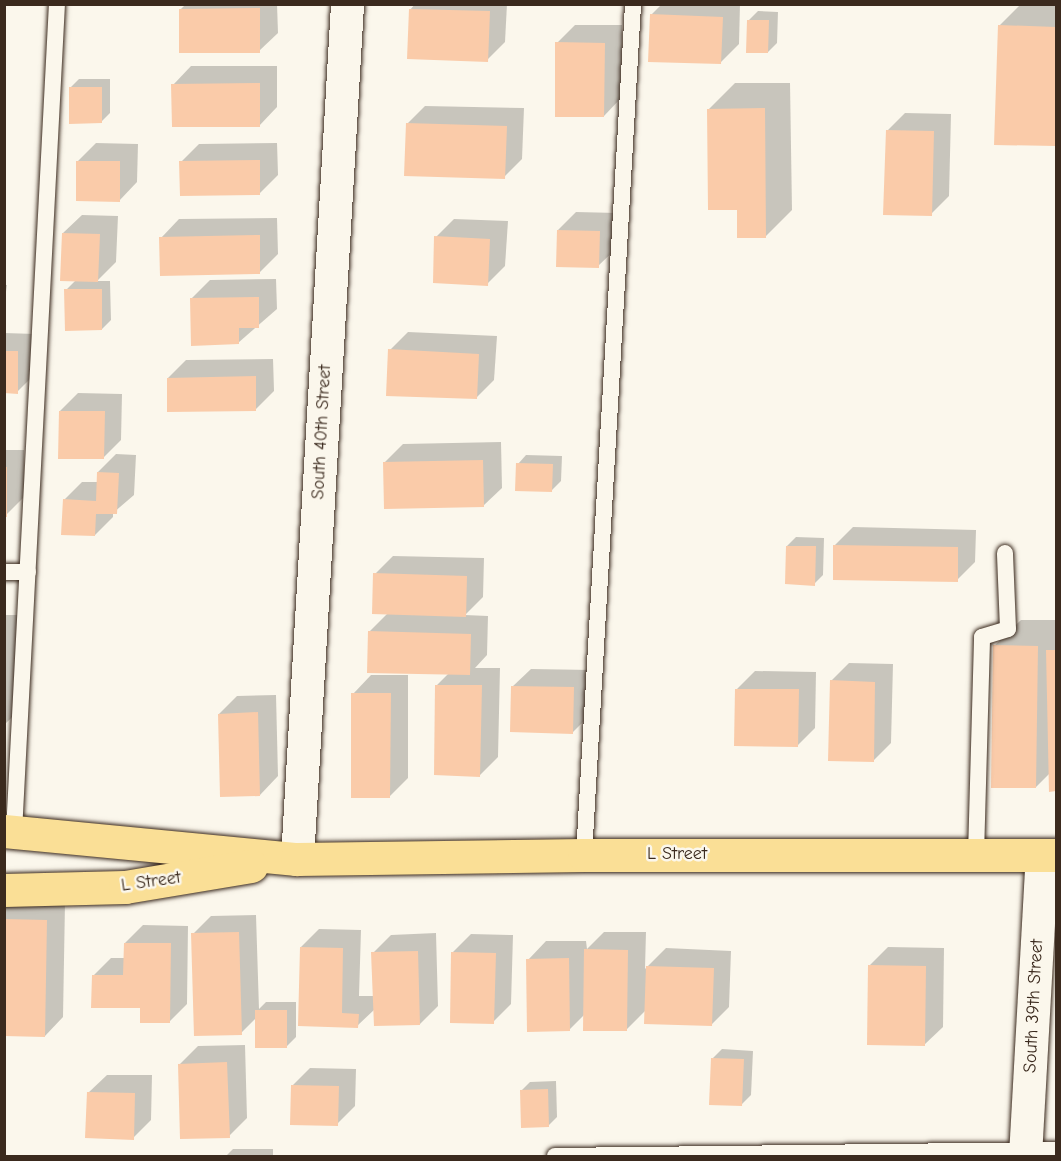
<!DOCTYPE html>
<html>
<head>
<meta charset="utf-8">
<style>
	body { margin:0 }
	#map { position:relative; width:1061px; height:1161px; overflow:hidden; background:#fbf7ec; font-family:"Comic Neue",sans-serif }
	div>[style] { position:absolute }
	.shadow>* { inset:0; background:#0003 }
	.building>* { inset:0; background:#facba9 }
	.roads { filter:drop-shadow(0 0 2px #3b2a1e) drop-shadow(0 0 2px #3b2a1e) }
	.lane>* { height:16px; margin:-8px; padding:0 8px; transform-origin:8px; border-radius:8px; background:#fbf7ec }
	.street>* { height:33px; margin:-16.5px; padding:0 16.5px; transform-origin:16.5px; border-radius:16.5px; background:#fbf7ec }
	.primary>* { height:33px; margin:-16.5px; padding:0 16.5px; transform-origin:16.5px; border-radius:16.5px; background:#fadf96 }
	span { translate:-50% -50%; white-space:nowrap; text-align:center; line-height:1.15; -webkit-text-stroke:5px #fbf7ec; paint-order:stroke }
	.street-label { font-size:18px; color:#3b2a1e }
	.frame { position:absolute; inset:0; border:6px solid #3b2a1e; pointer-events:none }
</style>
</head>
<body>
<div id="map">
	<div class="shadow">
		<i style="clip-path:polygon(186px 4px,277px 4px,278px 33px,259px 51px,180px 10px)"></i>
		<i style="clip-path:polygon(415px 4px,507px 4px,505px 42px,487px 60px,410px 10px)"></i>
		<i style="clip-path:polygon(662px 4px,740px 4px,739px 44px,721px 62px,651px 15px)"></i>
		<i style="clip-path:polygon(1021px 4px,1056px 4px,1056px 145px,996px 143px,999px 26px)"></i>
		<i style="clip-path:polygon(758px 11px,778px 12px,777px 43px,768px 52px,749px 20px)"></i>
		<i style="clip-path:polygon(575px 25px,622px 25px,622px 97px,604px 116px,557px 43px)"></i>
		<i style="clip-path:polygon(191px 66px,277px 66px,277px 107px,259px 126px,173px 85px)"></i>
		<i style="clip-path:polygon(79px 79px,110px 79px,110px 113px,101px 122px,70px 88px)"></i>
		<i style="clip-path:polygon(735px 83px,790px 83px,792px 210px,765px 237px,738px 209px,708px 110px)"></i>
		<i style="clip-path:polygon(425px 106px,524px 108px,522px 159px,504px 177px,407px 124px)"></i>
		<i style="clip-path:polygon(905px 113px,951px 114px,949px 196px,931px 214px,887px 131px)"></i>
		<i style="clip-path:polygon(96px 143px,138px 144px,137px 182px,119px 201px,78px 161px)"></i>
		<i style="clip-path:polygon(277px 143px,278px 175px,260px 193px,181px 162px,199px 144px)"></i>
		<i style="clip-path:polygon(576px 212px,618px 213px,617px 248px,598px 266px,558px 230px)"></i>
		<i style="clip-path:polygon(82px 215px,118px 216px,116px 262px,97px 281px,110px 281px,111px 320px,102px 329px,66px 290px,76px 280px,63px 233px)"></i>
		<i style="clip-path:polygon(277px 218px,278px 254px,260px 272px,161px 238px,179px 219px)"></i>
		<i style="clip-path:polygon(454px 219px,508px 221px,505px 266px,487px 284px,436px 237px)"></i>
		<i style="clip-path:polygon(276px 279px,277px 309px,238px 343px,192px 298px,210px 280px)"></i>
		<i style="clip-path:polygon(4px 285px,7px 285px,4px 305px)"></i>
		<i style="clip-path:polygon(408px 332px,497px 336px,494px 380px,476px 398px,390px 350px)"></i>
		<i style="clip-path:polygon(4px 333px,36px 334px,35px 374px,17px 392px,4px 392px)"></i>
		<i style="clip-path:polygon(273px 359px,274px 391px,256px 409px,168px 378px,186px 360px)"></i>
		<i style="clip-path:polygon(78px 393px,122px 394px,121px 440px,103px 458px,60px 411px)"></i>
		<i style="clip-path:polygon(501px 442px,502px 488px,483px 506px,385px 462px,403px 444px)"></i>
		<i style="clip-path:polygon(4px 450px,24px 450px,24px 497px,6px 515px)"></i>
		<i style="clip-path:polygon(116px 454px,136px 455px,134px 495px,113px 513px,113px 517px,95px 535px,64px 500px,82px 482px,98px 482px,98px 472px)"></i>
		<i style="clip-path:polygon(526px 455px,562px 456px,561px 481px,552px 490px,518px 464px)"></i>
		<i style="clip-path:polygon(853px 527px,976px 530px,975px 562px,957px 580px,834px 546px)"></i>
		<i style="clip-path:polygon(796px 537px,824px 538px,823px 575px,814px 584px,787px 546px)"></i>
		<i style="clip-path:polygon(393px 556px,484px 558px,483px 597px,465px 615px,488px 616px,487px 655px,475px 668px,500px 668px,498px 757px,480px 775px,437px 685px,449px 673px,369px 632px,388px 613px,375px 574px)"></i>
		<i style="clip-path:polygon(4px 615px,25px 615px,27px 703px,4px 725px)"></i>
		<i style="clip-path:polygon(1021px 620px,1056px 620px,1056px 790px,1050px 790px,1050px 773px,1036px 787px,994px 646px)"></i>
		<i style="clip-path:polygon(849px 663px,893px 664px,891px 743px,873px 761px,831px 681px)"></i>
		<i style="clip-path:polygon(531px 669px,592px 670px,591px 714px,573px 732px,512px 687px)"></i>
		<i style="clip-path:polygon(755px 671px,816px 672px,815px 728px,797px 746px,737px 689px)"></i>
		<i style="clip-path:polygon(371px 675px,408px 675px,408px 778px,390px 796px,353px 694px)"></i>
		<i style="clip-path:polygon(276px 695px,278px 776px,260px 795px,219px 714px,237px 696px)"></i>
		<i style="clip-path:polygon(4px 901px,65px 903px,63px 1017px,45px 1036px,4px 1035px)"></i>
		<i style="clip-path:polygon(256px 915px,259px 1009px,266px 1002px,296px 1002px,296px 1037px,287px 1046px,257px 1017px,241px 1033px,193px 934px,211px 916px)"></i>
		<i style="clip-path:polygon(143px 925px,188px 926px,187px 1004px,169px 1022px,93px 976px,111px 958px,125px 958px,125px 943px)"></i>
		<i style="clip-path:polygon(319px 929px,361px 930px,359px 996px,374px 996px,373px 953px,391px 935px,436px 933px,438px 1006px,420px 1024px,375px 1009px,357px 1026px,299px 1024px,301px 947px)"></i>
		<i style="clip-path:polygon(604px 932px,646px 932px,645px 969px,666px 948px,731px 951px,729px 1007px,711px 1025px,646px 1010px,626px 1030px,584px 1015px,569px 1030px,528px 960px,546px 941px,586px 941px,587px 949px)"></i>
		<i style="clip-path:polygon(471px 934px,513px 935px,511px 1004px,493px 1022px,453px 952px)"></i>
		<i style="clip-path:polygon(888px 947px,944px 948px,943px 1027px,924px 1045px,870px 965px)"></i>
		<i style="clip-path:polygon(245px 1045px,247px 1118px,229px 1136px,179px 1065px,198px 1046px)"></i>
		<i style="clip-path:polygon(722px 1049px,753px 1051px,751px 1095px,742px 1104px,713px 1058px)"></i>
		<i style="clip-path:polygon(310px 1068px,356px 1069px,355px 1106px,337px 1124px,292px 1086px)"></i>
		<i style="clip-path:polygon(107px 1075px,152px 1075px,151px 1120px,133px 1138px,88px 1093px)"></i>
		<i style="clip-path:polygon(556px 1081px,557px 1117px,548px 1126px,521px 1091px,530px 1082px)"></i>
		<i style="clip-path:polygon(233px 1149px,273px 1149px,273px 1156px,226px 1156px)"></i>
	</div>
	<div class="building">
		<i style="clip-path:polygon(260px 8px,260px 53px,179px 53px,179px 9px)"></i>
		<i style="clip-path:polygon(409px 9px,490px 11px,488px 62px,407px 59px)"></i>
		<i style="clip-path:polygon(650px 14px,723px 17px,721px 64px,648px 62px)"></i>
		<i style="clip-path:polygon(747px 20px,769px 20px,768px 53px,746px 53px)"></i>
		<i style="clip-path:polygon(998px 25px,1056px 27px,1056px 146px,994px 145px)"></i>
		<i style="clip-path:polygon(555px 42px,605px 43px,604px 117px,555px 117px)"></i>
		<i style="clip-path:polygon(260px 83px,260px 127px,172px 127px,171px 84px)"></i>
		<i style="clip-path:polygon(69px 87px,102px 87px,102px 123px,69px 124px)"></i>
		<i style="clip-path:polygon(765px 108px,766px 238px,737px 238px,737px 210px,708px 210px,707px 109px)"></i>
		<i style="clip-path:polygon(406px 123px,507px 126px,505px 179px,404px 176px)"></i>
		<i style="clip-path:polygon(886px 130px,934px 131px,932px 216px,883px 215px)"></i>
		<i style="clip-path:polygon(260px 160px,260px 195px,180px 196px,179px 161px)"></i>
		<i style="clip-path:polygon(76px 161px,120px 161px,120px 202px,76px 201px)"></i>
		<i style="clip-path:polygon(557px 230px,600px 231px,599px 268px,556px 267px)"></i>
		<i style="clip-path:polygon(62px 233px,100px 234px,98px 282px,60px 281px)"></i>
		<i style="clip-path:polygon(260px 235px,260px 274px,160px 276px,159px 237px)"></i>
		<i style="clip-path:polygon(434px 236px,490px 239px,488px 286px,433px 283px)"></i>
		<i style="clip-path:polygon(64px 289px,102px 289px,102px 330px,65px 331px)"></i>
		<i style="clip-path:polygon(259px 297px,259px 328px,239px 328px,239px 344px,191px 346px,190px 298px)"></i>
		<i style="clip-path:polygon(388px 349px,479px 354px,477px 399px,386px 396px)"></i>
		<i style="clip-path:polygon(4px 351px,18px 351px,18px 394px,4px 393px)"></i>
		<i style="clip-path:polygon(256px 376px,256px 411px,167px 412px,167px 378px)"></i>
		<i style="clip-path:polygon(59px 411px,105px 411px,104px 459px,58px 459px)"></i>
		<i style="clip-path:polygon(483px 460px,484px 507px,384px 509px,383px 462px)"></i>
		<i style="clip-path:polygon(516px 463px,553px 464px,552px 492px,515px 491px)"></i>
		<i style="clip-path:polygon(4px 467px,7px 467px,7px 517px,4px 517px)"></i>
		<i style="clip-path:polygon(97px 472px,119px 473px,117px 514px,96px 514px,95px 536px,61px 535px,63px 499px,96px 501px)"></i>
		<i style="clip-path:polygon(833px 545px,958px 547px,958px 582px,833px 580px)"></i>
		<i style="clip-path:polygon(786px 546px,816px 546px,815px 586px,785px 584px)"></i>
		<i style="clip-path:polygon(373px 573px,467px 576px,466px 617px,372px 614px)"></i>
		<i style="clip-path:polygon(368px 631px,471px 634px,470px 675px,367px 673px)"></i>
		<i style="clip-path:polygon(993px 645px,1038px 646px,1036px 788px,991px 788px)"></i>
		<i style="clip-path:polygon(1046px 650px,1056px 650px,1056px 791px,1049px 792px)"></i>
		<i style="clip-path:polygon(830px 680px,875px 682px,874px 762px,828px 761px)"></i>
		<i style="clip-path:polygon(435px 685px,482px 685px,480px 777px,434px 775px)"></i>
		<i style="clip-path:polygon(511px 686px,574px 687px,573px 734px,510px 732px)"></i>
		<i style="clip-path:polygon(735px 689px,799px 689px,798px 747px,734px 746px)"></i>
		<i style="clip-path:polygon(351px 693px,391px 693px,390px 798px,351px 798px)"></i>
		<i style="clip-path:polygon(258px 712px,260px 796px,220px 797px,218px 714px)"></i>
		<i style="clip-path:polygon(4px 919px,47px 920px,45px 1037px,4px 1036px)"></i>
		<i style="clip-path:polygon(239px 932px,242px 1035px,194px 1036px,191px 933px)"></i>
		<i style="clip-path:polygon(124px 943px,171px 943px,170px 1023px,140px 1023px,140px 1008px,91px 1008px,92px 975px,123px 975px)"></i>
		<i style="clip-path:polygon(300px 947px,343px 948px,342px 1013px,359px 1014px,358px 1028px,298px 1026px)"></i>
		<i style="clip-path:polygon(584px 949px,628px 950px,627px 1031px,583px 1031px)"></i>
		<i style="clip-path:polygon(418px 951px,420px 1025px,374px 1026px,371px 952px)"></i>
		<i style="clip-path:polygon(451px 952px,496px 953px,494px 1024px,450px 1023px)"></i>
		<i style="clip-path:polygon(569px 958px,570px 1031px,527px 1032px,526px 959px)"></i>
		<i style="clip-path:polygon(868px 965px,926px 966px,925px 1046px,867px 1045px)"></i>
		<i style="clip-path:polygon(646px 966px,714px 968px,712px 1026px,644px 1024px)"></i>
		<i style="clip-path:polygon(255px 1010px,287px 1010px,287px 1048px,255px 1048px)"></i>
		<i style="clip-path:polygon(711px 1058px,744px 1059px,742px 1106px,709px 1105px)"></i>
		<i style="clip-path:polygon(227px 1062px,230px 1138px,180px 1139px,178px 1064px)"></i>
		<i style="clip-path:polygon(291px 1085px,339px 1086px,338px 1126px,290px 1125px)"></i>
		<i style="clip-path:polygon(548px 1089px,549px 1127px,521px 1128px,520px 1090px)"></i>
		<i style="clip-path:polygon(87px 1092px,135px 1093px,134px 1140px,85px 1138px)"></i>
	</div>
	<div class="roads">
		<div class="lane">
			<i style="left:4px;top:572px;width:24px"></i>
			<i style="left:14px;top:832px;width:829px;rotate:-87.03deg"></i>
			<i style="left:584px;top:855px;width:852px;rotate:-86.7deg"></i>
			<i style="left:976px;top:855px;width:218px;rotate:-88.4deg"></i>
			<i style="left:982px;top:637px;width:27px;rotate:-17deg"></i>
			<i style="left:1008px;top:629px;width:76px;rotate:-92.3deg"></i>
			<i style="left:555px;top:1156px;width:501px;rotate:-0.69deg"></i>
		</div>
		<div class="street">
			<i style="left:297px;top:859px;width:856px;rotate:-86.65deg"></i>
			<i style="left:1025px;top:1156px;width:301px;rotate:-86.8deg"></i>
		</div>
		<div class="primary">
			<i style="left:4px;top:831px;width:294px;rotate:5.5deg"></i>
			<i style="left:297px;top:859px;width:287px;rotate:-0.8deg"></i>
			<i style="left:584px;top:855px;width:472px"></i>
			<i style="left:4px;top:890px;width:121px;rotate:-1.4deg"></i>
			<i style="left:125px;top:887px;width:128px;rotate:-9.5deg"></i>
		</div>
	</div>
	<div class="street-label">
		<span style="left:322px;top:432px;rotate:-87deg">South 40th Street</span>
		<span style="left:677px;top:854px">L Street</span>
		<span style="left:151px;top:882px;rotate:-8deg">L Street</span>
		<span style="left:1034px;top:1006px;rotate:-87deg">South 39th Street</span>
	</div>
	<div class="frame"></div>
</div>
</body>
</html>
